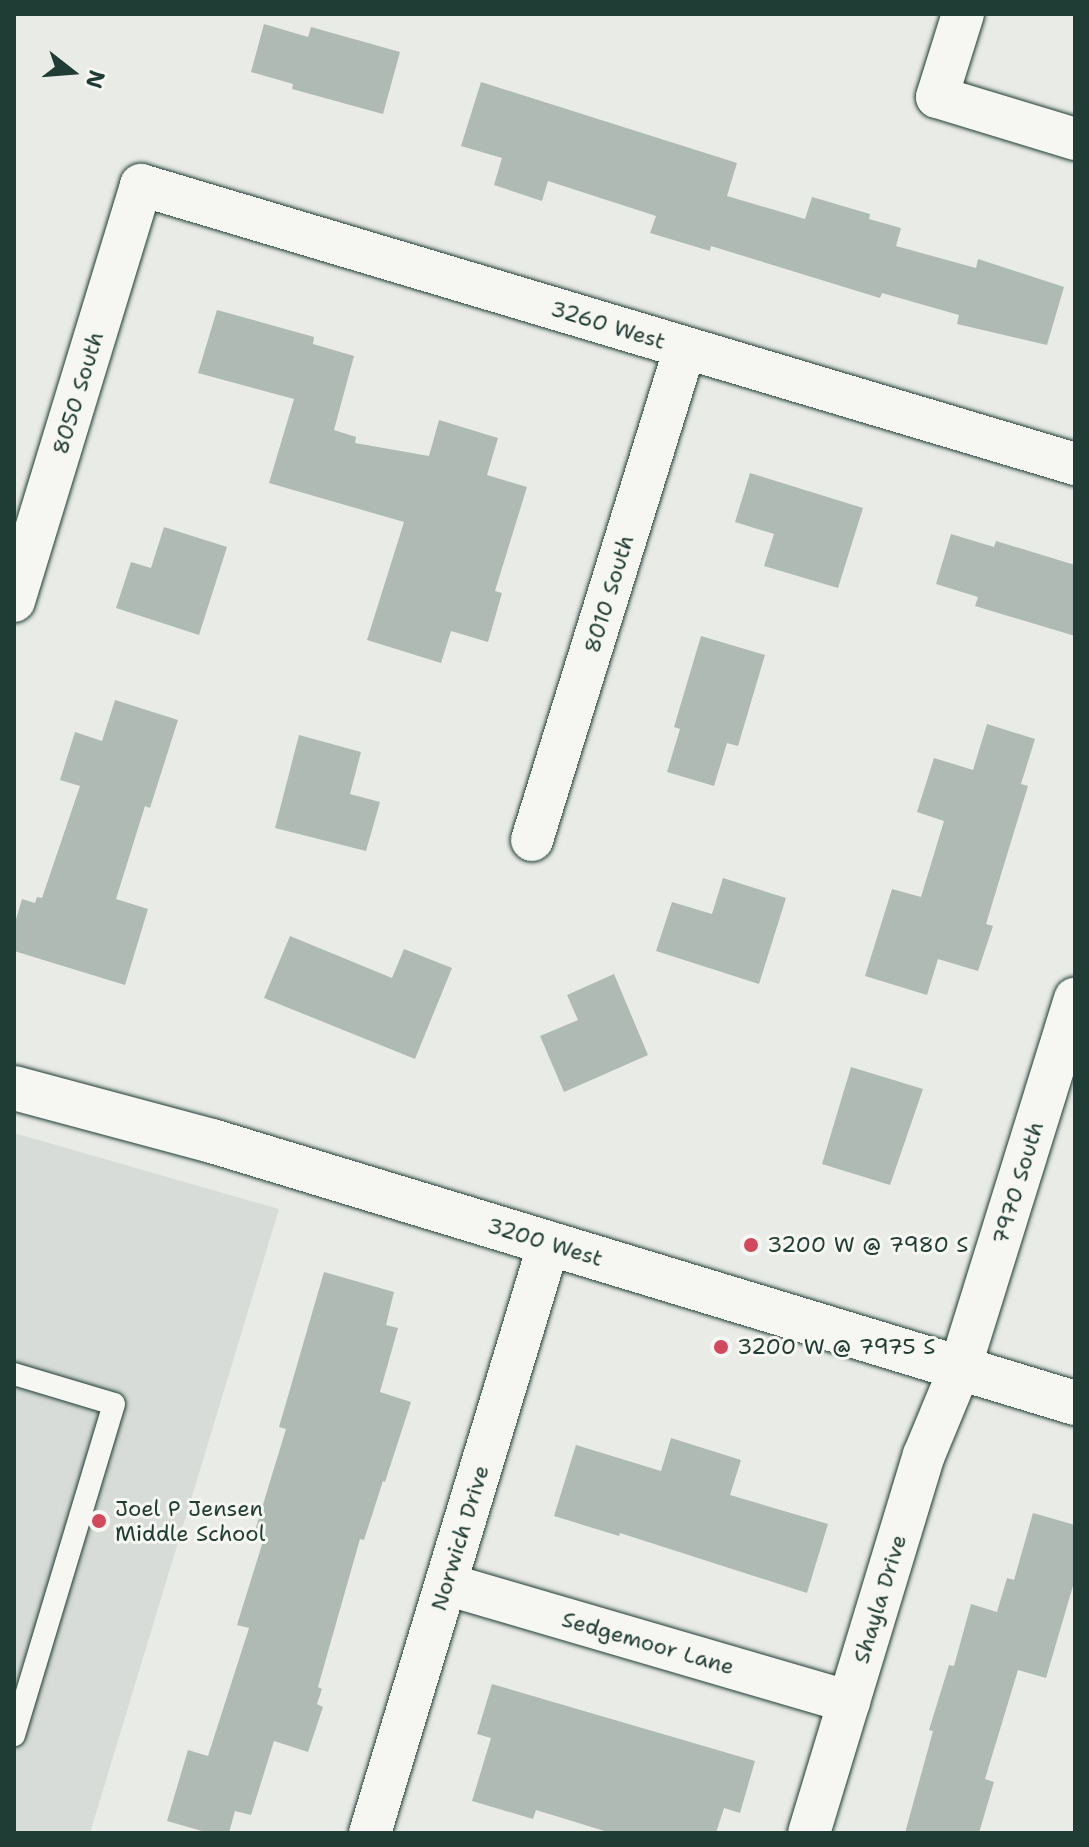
<!DOCTYPE html>
<html>
<head>
<meta charset="utf-8">
<style>
	body { margin:0 }
	#map { position:relative; width:1089px; height:1847px; overflow:hidden; background:#e9ebe7; font-family:"Shantell Sans",sans-serif }
	div>[style] { position:absolute }
	.built>* { inset:0; background:#d8dcd8 }
	.building>* { inset:0; background:#b0bab5 }
	.roads { filter:drop-shadow(0 0 2px #1f3d34) drop-shadow(0 0 2px #1f3d34) }
	.lane>* { height:22px; margin:-11px; padding:0 11px; transform-origin:11px; border-radius:11px; background:#f6f6f2 }
	.street>* { height:42px; margin:-21px; padding:0 21px; transform-origin:21px; border-radius:21px; background:#f6f6f2 }
	.secondary>* { height:44px; margin:-22px; padding:0 22px; transform-origin:22px; border-radius:22px; background:#f6f6f2 }
	.dots>* { width:22px; height:22px; translate:-50% -50%; box-sizing:border-box; border:4px solid #f6f6f2; border-radius:50% }
	span { translate:-50% -50%; white-space:nowrap; text-align:center; line-height:1.15; -webkit-text-stroke:6px #f6f6f2; paint-order:stroke }
	.street-label { font-size:22px; color:#1f3d34 }
	.poi-label { font-size:22px; color:#1f3d34 }
	.left { translate:0 -50%; text-align:left }
	.frame { position:absolute; inset:0; border:16px solid #1f3d34; pointer-events:none }
	.north { position:absolute; left:32px; top:32px; width:80px; height:80px; -webkit-text-stroke:6px #f6f6f2; paint-order:stroke; rotate:107deg; font-size:22px; font-weight:700; line-height:32px; text-align:center; color:#1f3d34 }
	.north::after { content:''; display:block; margin:auto; width:28px; height:36px; background:#1f3d34; clip-path:polygon(50% 0,100% 100%,50% 72%,0 100%) }
</style>
</head>
<body>
<div id="map">
	<div class="built">
		<i style="clip-path:polygon(14px 1133px,279px 1209px,90px 1833px,14px 1833px)"></i>
	</div>
	<div class="building">
		<i style="clip-path:polygon(264px 24px,308px 37px,311px 27px,400px 52px,383px 114px,292px 89px,293px 84px,251px 72px)"></i>
		<i style="clip-path:polygon(481px 82px,737px 163px,727px 196px,805px 219px,812px 197px,870px 214px,869px 219px,901px 228px,896px 246px,976px 268px,978px 259px,1064px 287px,1047px 345px,957px 324px,959px 315px,882px 293px,880px 298px,711px 246px,710px 251px,650px 233px,656px 216px,548px 181px,542px 201px,494px 185px,502px 158px,461px 146px)"></i>
		<i style="clip-path:polygon(217px 310px,314px 337px,313px 344px,354px 356px,334px 430px,356px 437px,355px 443px,429px 456px,439px 420px,498px 438px,487px 475px,527px 487px,495px 591px,502px 593px,488px 642px,451px 631px,441px 663px,367px 640px,404px 522px,269px 483px,294px 399px,198px 373px)"></i>
		<i style="clip-path:polygon(750px 473px,863px 508px,838px 588px,764px 566px,774px 534px,735px 522px)"></i>
		<i style="clip-path:polygon(164px 527px,227px 547px,199px 635px,116px 608px,131px 562px,151px 568px)"></i>
		<i style="clip-path:polygon(951px 534px,994px 547px,996px 541px,1075px 565px,1075px 636px,975px 606px,978px 597px,936px 584px)"></i>
		<i style="clip-path:polygon(701px 636px,765px 655px,738px 746px,727px 743px,714px 786px,667px 772px,680px 729px,674px 727px)"></i>
		<i style="clip-path:polygon(115px 700px,178px 720px,150px 808px,145px 806px,116px 899px,148px 909px,125px 985px,14px 951px,14px 926px,22px 899px,35px 903px,37px 897px,42px 898px,80px 786px,60px 780px,75px 732px,102px 741px)"></i>
		<i style="clip-path:polygon(987px 724px,1035px 739px,1021px 784px,1028px 786px,986px 924px,993px 926px,978px 971px,938px 959px,927px 995px,865px 976px,892px 889px,921px 897px,944px 821px,917px 812px,934px 758px,973px 770px)"></i>
		<i style="clip-path:polygon(299px 735px,361px 752px,350px 794px,380px 802px,366px 851px,275px 828px)"></i>
		<i style="clip-path:polygon(723px 878px,786px 898px,759px 984px,656px 951px,672px 902px,712px 914px)"></i>
		<i style="clip-path:polygon(290px 936px,392px 978px,404px 949px,452px 968px,415px 1059px,264px 998px)"></i>
		<i style="clip-path:polygon(614px 974px,648px 1055px,564px 1092px,540px 1036px,578px 1020px,567px 995px)"></i>
		<i style="clip-path:polygon(851px 1067px,923px 1089px,890px 1185px,822px 1164px)"></i>
		<i style="clip-path:polygon(324px 1272px,394px 1292px,386px 1325px,398px 1328px,380px 1392px,411px 1402px,385px 1482px,383px 1481px,364px 1540px,360px 1539px,318px 1687px,322px 1689px,317px 1704px,323px 1707px,308px 1752px,274px 1741px,251px 1815px,235px 1811px,229px 1833px,209px 1833px,167px 1821px,188px 1750px,208px 1756px,249px 1628px,237px 1625px,264px 1538px,254px 1534px,286px 1429px,279px 1427px)"></i>
		<i style="clip-path:polygon(671px 1438px,741px 1460px,730px 1495px,828px 1524px,807px 1593px,620px 1533px,619px 1536px,554px 1516px,576px 1445px,661px 1471px)"></i>
		<i style="clip-path:polygon(1033px 1513px,1075px 1525px,1075px 1579px,1046px 1678px,1018px 1670px,985px 1779px,994px 1782px,979px 1833px,905px 1833px,933px 1731px,929px 1730px,949px 1665px,954px 1666px,971px 1604px,997px 1612px,1007px 1578px,1014px 1580px)"></i>
		<i style="clip-path:polygon(492px 1684px,755px 1761px,740px 1813px,724px 1808px,716px 1833px,611px 1833px,536px 1810px,533px 1819px,472px 1801px,491px 1738px,477px 1734px)"></i>
	</div>
	<div class="roads">
		<div class="lane">
			<i style="left:14px;top:1374px;width:104px;rotate:16.7deg"></i>
			<i style="left:114px;top:1404px;width:346px;rotate:106.8deg"></i>
		</div>
		<div class="street">
			<i style="left:963px;top:14px;width:87px;rotate:107.4deg"></i>
			<i style="left:937px;top:97px;width:144px;rotate:16.9deg"></i>
			<i style="left:14px;top:601px;width:435px;rotate:-73deg"></i>
			<i style="left:141px;top:185px;width:975px;rotate:16.63deg"></i>
			<i style="left:532px;top:840px;width:515px;rotate:-72.73deg"></i>
			<i style="left:446px;top:1584px;width:420px;rotate:16.3deg"></i>
			<i style="left:370px;top:1833px;width:617px;rotate:-73.12deg"></i>
			<i style="left:809px;top:1833px;width:395px;rotate:-73.1deg"></i>
			<i style="left:924px;top:1455px;width:94px;rotate:-67.5deg"></i>
			<i style="left:960px;top:1368px;width:387px;rotate:-72.7deg"></i>
		</div>
		<div class="secondary">
			<i style="left:14px;top:1088px;width:205px;rotate:15deg"></i>
			<i style="left:212px;top:1141px;width:902px;rotate:16.89deg"></i>
		</div>
	</div>
	<div class="dots">
		<i style="left:751px;top:1245px;background:#d1495b"></i>
		<i style="left:721px;top:1347px;background:#d1495b"></i>
		<i style="left:99px;top:1521px;background:#d1495b"></i>
	</div>
	<div class="street-label">
		<span style="left:608px;top:325px;rotate:17deg">3260 West</span>
		<span style="left:78px;top:393px;rotate:-73deg">8050 South</span>
		<span style="left:609px;top:594px;rotate:-73deg">8010 South</span>
		<span style="left:1018px;top:1183px;rotate:-73deg">7970 South</span>
		<span style="left:545px;top:1242px;rotate:17deg">3200 West</span>
		<span style="left:460px;top:1538px;rotate:-73deg">Norwich Drive</span>
		<span style="left:880px;top:1599px;rotate:-73deg">Shayla Drive</span>
		<span style="left:648px;top:1643px;rotate:16deg">Sedgemoor Lane</span>
	</div>
	<div class="poi-label">
		<span class="left" style="left:767px;top:1245px">3200 W @ 7980 S</span>
		<span class="left" style="left:737px;top:1347px">3200 W @ 7975 S</span>
		<span class="left" style="left:115px;top:1521px">Joel P Jensen<br>Middle School</span>
	</div>
	<div class="frame"></div>
	<div class="north">N</div>
</div>
</body>
</html>
